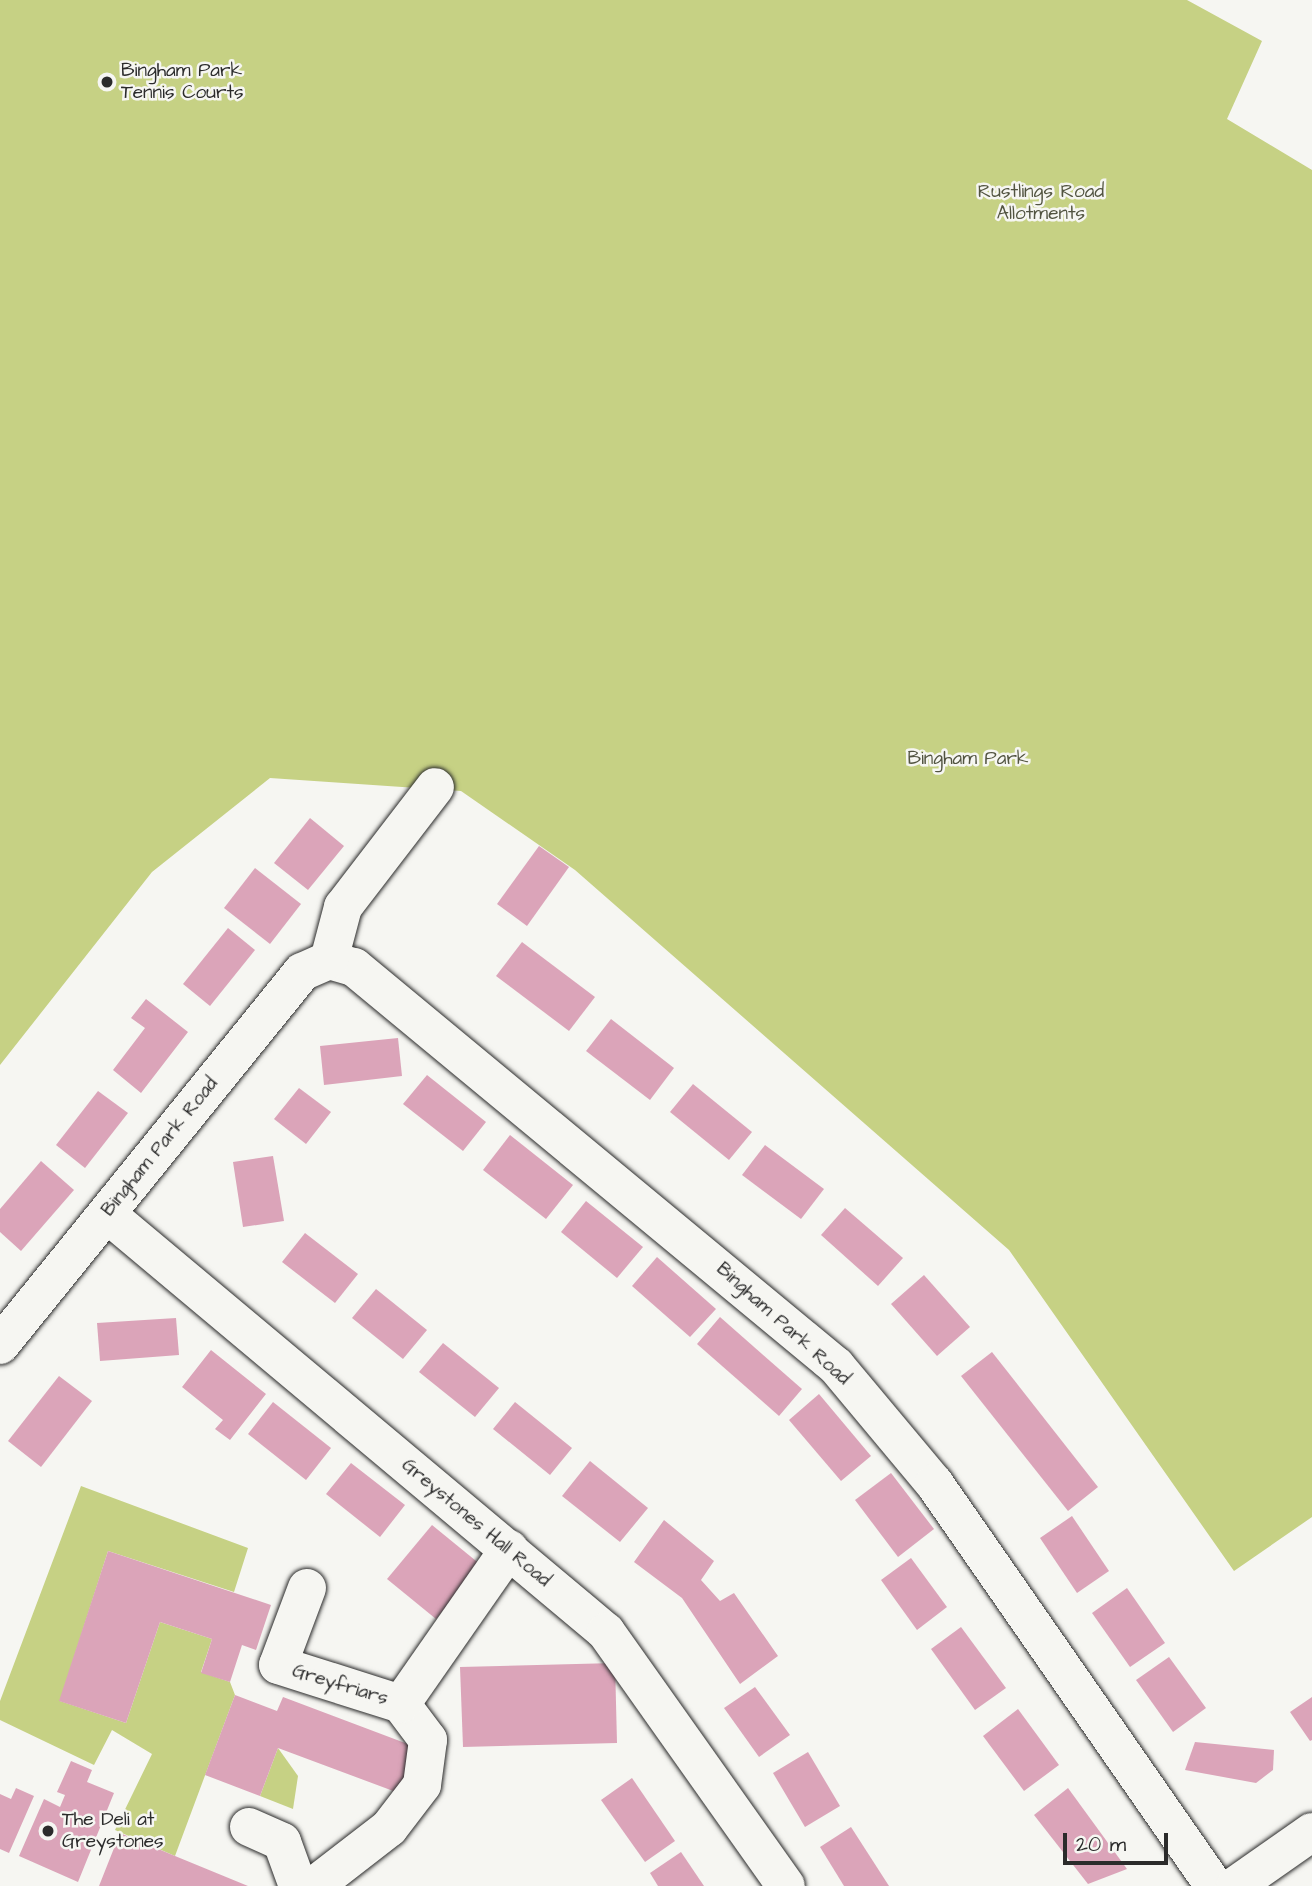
<!DOCTYPE html>
<html>
<head>
<meta charset="utf-8">
<style>
	body { margin:0 }
	#map { position:relative; width:1312px; height:1886px; overflow:hidden; background:#f6f6f2; font-family:"Architects Daughter",sans-serif }
	div>[style] { position:absolute }
	.green>* { inset:0; background:#c6d184 }
	.building>* { inset:0; background:#dba4b9 }
	.roads { filter:drop-shadow(0 0 2px #2b2b2b) drop-shadow(0 0 2px #2b2b2b) }
	.minor>* { height:38px; margin:-19px; padding:0 19px; transform-origin:19px; border-radius:19px; background:#f6f6f2 }
	.dots>* { width:19px; height:19px; translate:-50% -50%; box-sizing:border-box; border:4px solid #f6f6f2; border-radius:50% }
	span { translate:-50% -50%; white-space:nowrap; text-align:center; line-height:1.15; -webkit-text-stroke:5px #f6f6f2; paint-order:stroke }
	.poi-label { font-size:19px; color:#2b2b2b }
	.left { translate:0 -50%; text-align:left }
	.park-label { font-size:19px; color:#525441 }
	.street-label { font-size:19px; color:#2b2b2b }
	.scale { position:absolute; left:1063px; top:1833px; width:105px; height:32px; box-sizing:border-box; border:4px solid #2b2b2b; border-top:0; padding-left:9px; font-size:21px; line-height:24px; white-space:nowrap; color:#2b2b2b; -webkit-text-stroke:5px #f6f6f2; paint-order:stroke }
</style>
</head>
<body>
<div id="map">
	<div class="green">
		<i style="clip-path:polygon(0 0,1187px 0,1262px 41px,1227px 119px,1312px 170px,1312px 1517px,1234px 1571px,1009px 1250px,575px 870px,461px 791px,270px 778px,152px 872px,0 1065px)"></i>
		<i style="clip-path:polygon(81px 1486px,248px 1548px,234px 1592px,108px 1551px,60px 1701px,126px 1723px,160px 1622px,212px 1639px,201px 1672px,230px 1682px,235px 1695px,175px 1856px,115px 1830px,152px 1754px,112px 1730px,94px 1765px,0 1720px,0 1701px)"></i>
		<i style="clip-path:polygon(278px 1748px,298px 1776px,293px 1809px,260px 1796px)"></i>
	</div>
	<div class="building">
		<i style="clip-path:polygon(310px 818px,344px 846px,308px 890px,274px 863px)"></i>
		<i style="clip-path:polygon(539px 846px,569px 867px,527px 926px,497px 904px)"></i>
		<i style="clip-path:polygon(255px 868px,301px 904px,270px 944px,224px 908px)"></i>
		<i style="clip-path:polygon(228px 928px,255px 950px,210px 1006px,183px 984px)"></i>
		<i style="clip-path:polygon(522px 942px,595px 997px,569px 1031px,496px 976px)"></i>
		<i style="clip-path:polygon(146px 999px,188px 1032px,141px 1093px,113px 1070px,145px 1028px,131px 1018px)"></i>
		<i style="clip-path:polygon(611px 1019px,674px 1068px,650px 1100px,586px 1051px)"></i>
		<i style="clip-path:polygon(398px 1038px,402px 1076px,324px 1085px,320px 1046px)"></i>
		<i style="clip-path:polygon(427px 1075px,486px 1122px,463px 1151px,403px 1104px)"></i>
		<i style="clip-path:polygon(693px 1084px,752px 1132px,729px 1160px,670px 1112px)"></i>
		<i style="clip-path:polygon(299px 1088px,331px 1112px,306px 1144px,274px 1119px)"></i>
		<i style="clip-path:polygon(98px 1091px,128px 1113px,85px 1168px,56px 1145px)"></i>
		<i style="clip-path:polygon(510px 1135px,573px 1185px,546px 1219px,483px 1170px)"></i>
		<i style="clip-path:polygon(765px 1145px,824px 1189px,801px 1219px,742px 1175px)"></i>
		<i style="clip-path:polygon(273px 1156px,284px 1221px,243px 1227px,233px 1162px)"></i>
		<i style="clip-path:polygon(41px 1161px,74px 1190px,21px 1251px,0 1232px,0 1209px)"></i>
		<i style="clip-path:polygon(586px 1201px,643px 1247px,617px 1278px,561px 1232px)"></i>
		<i style="clip-path:polygon(845px 1208px,903px 1258px,878px 1286px,821px 1235px)"></i>
		<i style="clip-path:polygon(305px 1233px,358px 1274px,335px 1303px,282px 1262px)"></i>
		<i style="clip-path:polygon(657px 1257px,716px 1309px,690px 1337px,632px 1286px)"></i>
		<i style="clip-path:polygon(924px 1275px,970px 1327px,937px 1356px,891px 1304px)"></i>
		<i style="clip-path:polygon(376px 1289px,427px 1330px,403px 1359px,352px 1318px)"></i>
		<i style="clip-path:polygon(720px 1317px,802px 1389px,779px 1416px,697px 1344px)"></i>
		<i style="clip-path:polygon(176px 1318px,179px 1355px,100px 1361px,97px 1323px)"></i>
		<i style="clip-path:polygon(443px 1343px,499px 1388px,475px 1417px,419px 1372px)"></i>
		<i style="clip-path:polygon(211px 1350px,266px 1394px,230px 1440px,215px 1429px,223px 1420px,182px 1387px)"></i>
		<i style="clip-path:polygon(992px 1352px,1098px 1487px,1068px 1511px,961px 1376px)"></i>
		<i style="clip-path:polygon(59px 1376px,92px 1401px,41px 1467px,8px 1441px)"></i>
		<i style="clip-path:polygon(819px 1394px,871px 1456px,841px 1481px,789px 1420px)"></i>
		<i style="clip-path:polygon(273px 1402px,331px 1448px,306px 1480px,248px 1434px)"></i>
		<i style="clip-path:polygon(515px 1402px,572px 1448px,550px 1475px,493px 1429px)"></i>
		<i style="clip-path:polygon(590px 1461px,648px 1508px,620px 1542px,562px 1496px)"></i>
		<i style="clip-path:polygon(351px 1463px,405px 1505px,380px 1537px,326px 1494px)"></i>
		<i style="clip-path:polygon(891px 1473px,934px 1529px,898px 1557px,855px 1500px)"></i>
		<i style="clip-path:polygon(1072px 1516px,1109px 1571px,1077px 1593px,1040px 1538px)"></i>
		<i style="clip-path:polygon(664px 1520px,714px 1561px,701px 1580px,720px 1601px,734px 1593px,778px 1656px,740px 1684px,682px 1598px,634px 1562px)"></i>
		<i style="clip-path:polygon(432px 1525px,481px 1565px,436px 1619px,387px 1579px)"></i>
		<i style="clip-path:polygon(108px 1551px,271px 1605px,256px 1650px,242px 1645px,230px 1682px,201px 1673px,212px 1639px,160px 1622px,126px 1723px,59px 1701px)"></i>
		<i style="clip-path:polygon(911px 1558px,947px 1607px,917px 1630px,881px 1580px)"></i>
		<i style="clip-path:polygon(1127px 1588px,1165px 1643px,1130px 1667px,1092px 1613px)"></i>
		<i style="clip-path:polygon(961px 1627px,1006px 1688px,975px 1710px,931px 1649px)"></i>
		<i style="clip-path:polygon(1169px 1657px,1206px 1708px,1173px 1732px,1136px 1680px)"></i>
		<i style="clip-path:polygon(615px 1663px,617px 1743px,463px 1747px,460px 1667px)"></i>
		<i style="clip-path:polygon(755px 1687px,790px 1735px,759px 1757px,724px 1708px)"></i>
		<i style="clip-path:polygon(235px 1695px,277px 1711px,283px 1697px,421px 1749px,404px 1795px,278px 1748px,260px 1796px,205px 1775px)"></i>
		<i style="clip-path:polygon(1312px 1697px,1312px 1740px,1310px 1741px,1290px 1712px)"></i>
		<i style="clip-path:polygon(1018px 1709px,1059px 1765px,1024px 1791px,983px 1736px)"></i>
		<i style="clip-path:polygon(1195px 1742px,1274px 1750px,1273px 1770px,1256px 1783px,1185px 1770px)"></i>
		<i style="clip-path:polygon(808px 1752px,840px 1806px,805px 1827px,773px 1773px)"></i>
		<i style="clip-path:polygon(71px 1761px,92px 1770px,87px 1782px,114px 1793px,78px 1882px,19px 1856px,44px 1799px,60px 1807px,65px 1795px,57px 1792px)"></i>
		<i style="clip-path:polygon(632px 1778px,675px 1841px,645px 1862px,601px 1800px)"></i>
		<i style="clip-path:polygon(16px 1788px,34px 1796px,9px 1853px,0 1849px,0 1794px,11px 1799px)"></i>
		<i style="clip-path:polygon(1068px 1788px,1127px 1869px,1088px 1884px,1034px 1815px)"></i>
		<i style="clip-path:polygon(851px 1827px,889px 1886px,844px 1886px,820px 1847px)"></i>
		<i style="clip-path:polygon(120px 1833px,175px 1856px,248px 1886px,99px 1886px)"></i>
		<i style="clip-path:polygon(681px 1852px,704px 1886px,658px 1886px,650px 1873px)"></i>
	</div>
	<div class="roads">
		<div class="minor">
			<i style="left:329px;top:960px;width:26px;rotate:16deg"></i>
			<i style="left:354px;top:967px;width:626px;rotate:39.62deg"></i>
			<i style="left:836px;top:1366px;width:153px;rotate:50.1deg"></i>
			<i style="left:934px;top:1483px;width:491px;rotate:55.2deg"></i>
			<i style="left:107px;top:1214px;width:651px;rotate:39.95deg"></i>
			<i style="left:606px;top:1632px;width:311px;rotate:54.7deg"></i>
			<i style="left:0;top:1345px;width:480px;rotate:-51deg"></i>
			<i style="left:302px;top:972px;width:30px;rotate:-24deg"></i>
			<i style="left:329px;top:960px;width:55px;rotate:-75.2deg"></i>
			<i style="left:343px;top:907px;width:151px;rotate:-52.5deg"></i>
			<i style="left:307px;top:1588px;width:82px;rotate:110.6deg"></i>
			<i style="left:278px;top:1665px;width:129px;rotate:17.6deg"></i>
			<i style="left:401px;top:1704px;width:45px;rotate:53.1deg"></i>
			<i style="left:428px;top:1740px;width:45px;rotate:97.6deg"></i>
			<i style="left:422px;top:1785px;width:54px;rotate:127.5deg"></i>
			<i style="left:389px;top:1828px;width:95px;rotate:142.3deg"></i>
			<i style="left:401px;top:1704px;width:189px;rotate:-55.1deg"></i>
			<i style="left:249px;top:1827px;width:36px;rotate:24deg"></i>
			<i style="left:282px;top:1842px;width:47px;rotate:70deg"></i>
			<i style="left:1235px;top:1886px;width:94px;rotate:-35deg"></i>
		</div>
	</div>
	<div class="dots">
		<i style="left:107px;top:82px;background:#2b2b2b"></i>
		<i style="left:48px;top:1831px;background:#2b2b2b"></i>
	</div>
	<div class="poi-label">
		<span class="left" style="left:121px;top:82px">Bingham Park<br>Tennis Courts</span>
		<span class="left" style="left:62px;top:1831px">The Deli at<br>Greystones</span>
	</div>
	<div class="park-label">
		<span style="left:1041px;top:203px">Rustlings Road<br>Allotments</span>
		<span style="left:968px;top:759px">Bingham Park</span>
	</div>
	<div class="street-label">
		<span style="left:160px;top:1147px;rotate:-51deg">Bingham Park Road</span>
		<span style="left:783px;top:1324px;rotate:42deg">Bingham Park Road</span>
		<span style="left:476px;top:1523px;rotate:40deg">Greystones Hall Road</span>
		<span style="left:340px;top:1685px;rotate:17deg">Greyfriars</span>
	</div>
	<div class="scale">20 m</div>
</div>
</body>
</html>
